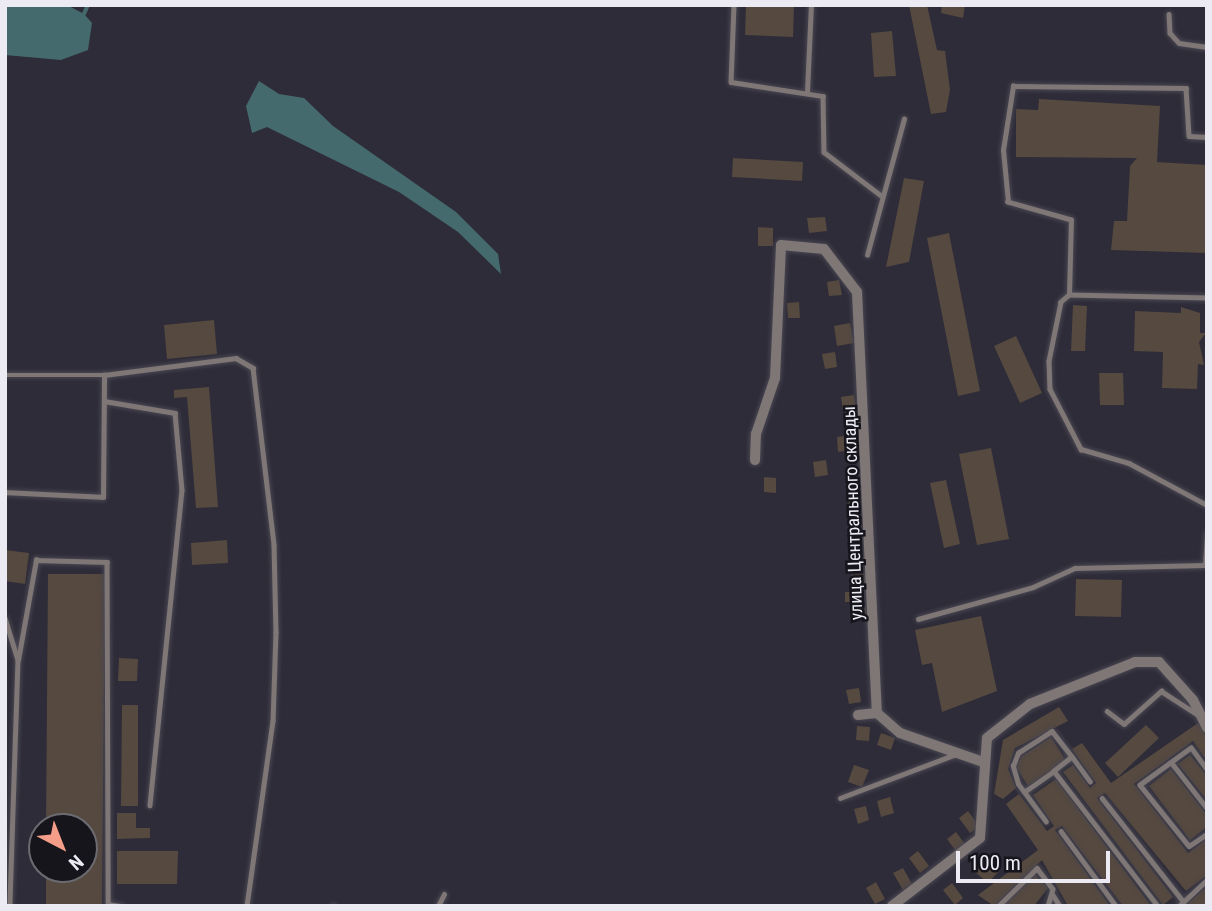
<!DOCTYPE html>
<html>
<head>
<meta charset="utf-8">
<style>
	body { margin:0 }
	#map { position:relative; width:1212px; height:911px; overflow:hidden; background:#2e2c38; font-family:"Roboto Condensed",sans-serif }
	div>[style] { position:absolute }
	.water>* { inset:0; background:#456a6d }
	.stream>* { height:3.5px; margin:-1.75px; padding:0 1.75px; transform-origin:1.75px; border-radius:1.75px; background:#456a6d }
	.building>* { inset:0; background:#554940 }
	.roads { filter:drop-shadow(0 0 2px #494752) drop-shadow(0 0 2px #494752) }
	.lane>* { height:4.5px; margin:-2.25px; padding:0 2.25px; transform-origin:2.25px; border-radius:2.25px; background:#7f7776 }
	.street>* { height:10px; margin:-5px; padding:0 5px; transform-origin:5px; border-radius:5px; background:#7f7776 }
	span { translate:-50% -50%; white-space:nowrap; text-align:center; line-height:1.15; -webkit-text-stroke:5px #16151b; paint-order:stroke }
	.street-label { font-size:18px; color:#ecebf3 }
	.frame { position:absolute; inset:0; border:7px solid #ecebf3; pointer-events:none }
	.north { position:absolute; left:28px; top:813px; width:70px; height:70px; box-sizing:border-box; background:#16151b; border:2px solid #6c6b71; border-radius:50%; rotate:138deg; font-size:19px; font-weight:700; line-height:28px; text-align:center; color:#ecebf3 }
	.north::after { content:''; display:block; margin:auto; width:24px; height:32px; background:#f49e89; clip-path:polygon(50% 0,100% 100%,50% 72%,0 100%) }
	.scale { position:absolute; left:956px; top:851px; width:154px; height:32px; box-sizing:border-box; border:4px solid #ecebf3; border-top:0; padding-left:9px; font-size:21px; line-height:24px; white-space:nowrap; color:#ecebf3; -webkit-text-stroke:5px #16151b; paint-order:stroke }
</style>
</head>
<body>
<div id="map">
	<div class="water">
		<i style="clip-path:polygon(5px 5px,67px 5px,84px 14px,92px 23px,88px 50px,61px 60px,5px 55px)"></i>
		<i style="clip-path:polygon(259px 81px,279px 94px,304px 98px,333px 126px,456px 212px,498px 254px,501px 274px,458px 232px,399px 192px,267px 127px,252px 133px,246px 106px)"></i>
	</div>
	<div class="stream">
		<i style="left:84px;top:14px;width:10px;rotate:-66deg"></i>
	</div>
	<div class="building">
		<i style="clip-path:polygon(746px 5px,794px 5px,793px 37px,745px 35px)"></i>
		<i style="clip-path:polygon(909px 5px,927px 5px,937px 50px,945px 51px,950px 90px,946px 112px,931px 114px)"></i>
		<i style="clip-path:polygon(942px 5px,965px 5px,963px 18px,941px 13px)"></i>
		<i style="clip-path:polygon(892px 31px,896px 76px,874px 77px,871px 33px)"></i>
		<i style="clip-path:polygon(1039px 99px,1160px 106px,1157px 162px,1207px 165px,1207px 253px,1111px 250px,1114px 221px,1127px 221px,1130px 166px,1137px 158px,1016px 157px,1016px 109px,1038px 110px)"></i>
		<i style="clip-path:polygon(733px 158px,803px 162px,802px 181px,732px 177px)"></i>
		<i style="clip-path:polygon(904px 178px,924px 181px,909px 262px,886px 267px)"></i>
		<i style="clip-path:polygon(825px 217px,827px 231px,809px 233px,807px 218px)"></i>
		<i style="clip-path:polygon(758px 227px,773px 228px,773px 246px,758px 246px)"></i>
		<i style="clip-path:polygon(949px 233px,980px 391px,958px 396px,927px 238px)"></i>
		<i style="clip-path:polygon(839px 280px,842px 295px,829px 296px,827px 282px)"></i>
		<i style="clip-path:polygon(799px 302px,800px 318px,788px 318px,787px 303px)"></i>
		<i style="clip-path:polygon(1073px 305px,1087px 306px,1085px 351px,1071px 351px)"></i>
		<i style="clip-path:polygon(1181px 307px,1200px 313px,1200px 333px,1206px 333px,1199px 342px,1204px 365px,1198px 364px,1197px 389px,1162px 388px,1163px 352px,1134px 351px,1135px 311px,1181px 313px)"></i>
		<i style="clip-path:polygon(214px 320px,217px 354px,167px 359px,164px 325px)"></i>
		<i style="clip-path:polygon(850px 323px,854px 343px,837px 346px,834px 326px)"></i>
		<i style="clip-path:polygon(1016px 336px,1042px 393px,1020px 403px,994px 346px)"></i>
		<i style="clip-path:polygon(835px 352px,837px 367px,825px 369px,822px 354px)"></i>
		<i style="clip-path:polygon(1099px 373px,1123px 373px,1124px 405px,1100px 405px)"></i>
		<i style="clip-path:polygon(209px 387px,218px 507px,196px 508px,187px 397px,174px 398px,174px 390px)"></i>
		<i style="clip-path:polygon(854px 395px,856px 409px,843px 411px,841px 397px)"></i>
		<i style="clip-path:polygon(856px 434px,858px 449px,838px 452px,837px 437px)"></i>
		<i style="clip-path:polygon(991px 448px,1009px 539px,977px 545px,959px 454px)"></i>
		<i style="clip-path:polygon(826px 460px,828px 475px,815px 477px,813px 462px)"></i>
		<i style="clip-path:polygon(764px 477px,776px 478px,776px 493px,764px 492px)"></i>
		<i style="clip-path:polygon(946px 480px,960px 544px,944px 548px,930px 483px)"></i>
		<i style="clip-path:polygon(849px 495px,862px 496px,860px 511px,848px 509px)"></i>
		<i style="clip-path:polygon(850px 535px,863px 535px,862px 550px,850px 550px)"></i>
		<i style="clip-path:polygon(227px 540px,228px 563px,192px 565px,191px 543px)"></i>
		<i style="clip-path:polygon(5px 550px,29px 553px,25px 584px,5px 581px)"></i>
		<i style="clip-path:polygon(48px 574px,105px 574px,102px 906px,46px 906px,46px 869px,84px 869px,84px 827px,46px 827px)"></i>
		<i style="clip-path:polygon(866px 574px,867px 587px,852px 588px,851px 575px)"></i>
		<i style="clip-path:polygon(1076px 579px,1122px 580px,1121px 617px,1075px 616px)"></i>
		<i style="clip-path:polygon(845px 592px,858px 592px,858px 602px,845px 602px)"></i>
		<i style="clip-path:polygon(866px 606px,867px 618px,852px 619px,851px 607px)"></i>
		<i style="clip-path:polygon(981px 616px,997px 691px,942px 712px,932px 663px,922px 665px,915px 630px)"></i>
		<i style="clip-path:polygon(119px 658px,138px 659px,137px 681px,118px 681px)"></i>
		<i style="clip-path:polygon(859px 688px,861px 702px,849px 704px,846px 690px)"></i>
		<i style="clip-path:polygon(122px 705px,138px 705px,138px 806px,121px 806px)"></i>
		<i style="clip-path:polygon(1059px 707px,1068px 721px,1015px 748px,1008px 769px,1016px 788px,1003px 799px,994px 794px,1003px 740px)"></i>
		<i style="clip-path:polygon(1198px 723px,1207px 736px,1207px 761px,1193px 741px,1134px 784px,1188px 853px,1207px 839px,1207px 875px,1186px 891px,1105px 793px,1097px 798px,1173px 897px,1163px 905px,1063px 772px,1073px 765px,1090px 788px,1096px 783px,1072px 749px,1082px 743px,1111px 783px)"></i>
		<i style="clip-path:polygon(1146px 725px,1159px 738px,1118px 777px,1105px 763px)"></i>
		<i style="clip-path:polygon(857px 726px,870px 727px,869px 741px,856px 740px)"></i>
		<i style="clip-path:polygon(881px 733px,895px 738px,891px 750px,877px 745px)"></i>
		<i style="clip-path:polygon(1051px 737px,1066px 761px,1028px 786px,1016px 767px,1022px 756px)"></i>
		<i style="clip-path:polygon(1190px 755px,1207px 776px,1207px 800px,1178px 764px)"></i>
		<i style="clip-path:polygon(854px 765px,869px 770px,862px 787px,848px 782px)"></i>
		<i style="clip-path:polygon(1171px 769px,1207px 815px,1207px 827px,1190px 840px,1149px 786px)"></i>
		<i style="clip-path:polygon(1056px 779px,1151px 906px,1123px 906px,1062px 826px,1055px 830px,1110px 906px,1068px 906px,1042px 860px,994px 906px,978px 895px,1038px 850px,1006px 804px,1019px 794px,1047px 831px,1054px 826px,1033px 795px)"></i>
		<i style="clip-path:polygon(890px 797px,894px 813px,881px 817px,877px 801px)"></i>
		<i style="clip-path:polygon(866px 806px,869px 820px,858px 824px,854px 809px)"></i>
		<i style="clip-path:polygon(968px 811px,979px 826px,970px 833px,959px 818px)"></i>
		<i style="clip-path:polygon(117px 813px,136px 813px,136px 828px,150px 828px,150px 838px,117px 839px)"></i>
		<i style="clip-path:polygon(956px 832px,967px 847px,958px 854px,947px 839px)"></i>
		<i style="clip-path:polygon(117px 851px,178px 851px,177px 884px,117px 884px)"></i>
		<i style="clip-path:polygon(918px 851px,929px 866px,920px 873px,909px 858px)"></i>
		<i style="clip-path:polygon(988px 859px,1000px 870px,988px 883px,975px 872px)"></i>
		<i style="clip-path:polygon(903px 868px,912px 884px,903px 890px,893px 873px)"></i>
		<i style="clip-path:polygon(1033px 873px,1048px 888px,1034px 906px,1003px 906px)"></i>
		<i style="clip-path:polygon(876px 882px,885px 899px,875px 904px,866px 888px)"></i>
		<i style="clip-path:polygon(952px 883px,963px 898px,955px 905px,943px 890px)"></i>
		<i style="clip-path:polygon(1207px 886px,1207px 906px,1188px 906px,1187px 904px)"></i>
	</div>
	<div class="roads">
		<div class="lane">
			<i style="left:734px;top:5px;width:77px;rotate:92.2deg"></i>
			<i style="left:731px;top:82px;width:93px;rotate:8.7deg"></i>
			<i style="left:823px;top:96px;width:56px;rotate:89deg"></i>
			<i style="left:824px;top:152px;width:73px;rotate:37.2deg"></i>
			<i style="left:1169px;top:14px;width:19px;rotate:87deg"></i>
			<i style="left:1170px;top:33px;width:13px;rotate:48deg"></i>
			<i style="left:1179px;top:43px;width:28px;rotate:8deg"></i>
			<i style="left:807px;top:92px;width:87px;rotate:-87.4deg"></i>
			<i style="left:867px;top:255px;width:141px;rotate:-74.8deg"></i>
			<i style="left:1069px;top:295px;width:75px;rotate:-88.5deg"></i>
			<i style="left:1071px;top:220px;width:66px;rotate:-164.1deg"></i>
			<i style="left:1008px;top:202px;width:52px;rotate:-95.5deg"></i>
			<i style="left:1003px;top:150px;width:65px;rotate:-81.1deg"></i>
			<i style="left:1013px;top:86px;width:173px;rotate:0.7deg"></i>
			<i style="left:1186px;top:88px;width:48px;rotate:86.4deg"></i>
			<i style="left:1189px;top:136px;width:18px;rotate:3deg"></i>
			<i style="left:1207px;top:298px;width:138px;rotate:-178.8deg"></i>
			<i style="left:1069px;top:295px;width:11px;rotate:139deg"></i>
			<i style="left:1061px;top:302px;width:60px;rotate:101.5deg"></i>
			<i style="left:1049px;top:361px;width:28px;rotate:88deg"></i>
			<i style="left:1050px;top:389px;width:68px;rotate:62.7deg"></i>
			<i style="left:1081px;top:449px;width:50px;rotate:16.3deg"></i>
			<i style="left:1129px;top:463px;width:89px;rotate:28.3deg"></i>
			<i style="left:5px;top:375px;width:99px"></i>
			<i style="left:104px;top:375px;width:133px;rotate:-7.3deg"></i>
			<i style="left:236px;top:358px;width:20px;rotate:30deg"></i>
			<i style="left:253px;top:368px;width:178px;rotate:83.2deg"></i>
			<i style="left:274px;top:545px;width:87px;rotate:88.7deg"></i>
			<i style="left:276px;top:632px;width:89px;rotate:91.9deg"></i>
			<i style="left:273px;top:721px;width:187px;rotate:98deg"></i>
			<i style="left:104px;top:401px;width:72px;rotate:9.6deg"></i>
			<i style="left:175px;top:413px;width:77px;rotate:84.8deg"></i>
			<i style="left:182px;top:490px;width:317px;rotate:95.8deg"></i>
			<i style="left:5px;top:492px;width:98px;rotate:2.9deg"></i>
			<i style="left:103px;top:497px;width:122px;rotate:-89.5deg"></i>
			<i style="left:5px;top:618px;width:44px;rotate:72.8deg"></i>
			<i style="left:18px;top:660px;width:246px;rotate:91.9deg"></i>
			<i style="left:918px;top:619px;width:119px;rotate:-15.5deg"></i>
			<i style="left:1033px;top:587px;width:46px;rotate:-24.3deg"></i>
			<i style="left:1075px;top:568px;width:130px;rotate:-1.3deg"></i>
			<i style="left:1205px;top:565px;width:32px;rotate:-86deg"></i>
			<i style="left:18px;top:660px;width:102px;rotate:-79.8deg"></i>
			<i style="left:36px;top:560px;width:71px;rotate:1.6deg"></i>
			<i style="left:107px;top:562px;width:342px;rotate:89.8deg"></i>
			<i style="left:108px;top:904px;width:13px;rotate:9deg"></i>
			<i style="left:1107px;top:711px;width:21px;rotate:37deg"></i>
			<i style="left:1124px;top:724px;width:50px;rotate:-41.7deg"></i>
			<i style="left:1161px;top:691px;width:46px;rotate:32.7deg"></i>
			<i style="left:1171px;top:762px;width:58px;rotate:52deg"></i>
			<i style="left:1207px;top:770px;width:27px;rotate:-126deg"></i>
			<i style="left:1191px;top:748px;width:63px;rotate:144deg"></i>
			<i style="left:1140px;top:785px;width:78px;rotate:51.2deg"></i>
			<i style="left:1189px;top:846px;width:22px;rotate:-34deg"></i>
			<i style="left:1090px;top:782px;width:31px;rotate:-126deg"></i>
			<i style="left:1072px;top:757px;width:23px;rotate:142deg"></i>
			<i style="left:1054px;top:771px;width:170px;rotate:52.4deg"></i>
			<i style="left:1024px;top:792px;width:37px;rotate:-35deg"></i>
			<i style="left:840px;top:798px;width:122px;rotate:-20.7deg"></i>
			<i style="left:1102px;top:798px;width:131px;rotate:51.8deg"></i>
			<i style="left:1046px;top:822px;width:47px;rotate:-126.4deg"></i>
			<i style="left:1018px;top:784px;width:19px;rotate:-106deg"></i>
			<i style="left:1013px;top:766px;width:14px;rotate:-69deg"></i>
			<i style="left:1018px;top:753px;width:40px;rotate:-32.9deg"></i>
			<i style="left:1052px;top:731px;width:33px;rotate:52deg"></i>
			<i style="left:1061px;top:831px;width:93px;rotate:53.7deg"></i>
			<i style="left:1053px;top:895px;width:13px;rotate:58deg"></i>
			<i style="left:333px;top:906px;width:1px"></i>
			<i style="left:438px;top:906px;width:13px;rotate:-63deg"></i>
			<i style="left:998px;top:906px;width:54px;rotate:-44.3deg"></i>
			<i style="left:1037px;top:868px;width:26px;rotate:53deg"></i>
			<i style="left:1053px;top:889px;width:18px;rotate:106deg"></i>
			<i style="left:1179px;top:906px;width:38px;rotate:-43deg"></i>
		</div>
		<div class="street">
			<i style="left:755px;top:460px;width:26px;rotate:-88deg"></i>
			<i style="left:756px;top:434px;width:59px;rotate:-71.3deg"></i>
			<i style="left:775px;top:378px;width:133px;rotate:-87.4deg"></i>
			<i style="left:781px;top:245px;width:43px;rotate:5.3deg"></i>
			<i style="left:824px;top:249px;width:54px;rotate:52.5deg"></i>
			<i style="left:857px;top:292px;width:421px;rotate:87.3deg"></i>
			<i style="left:877px;top:713px;width:30px;rotate:41deg"></i>
			<i style="left:900px;top:733px;width:88px;rotate:19.3deg"></i>
			<i style="left:858px;top:715px;width:19px;rotate:-6deg"></i>
			<i style="left:892px;top:906px;width:111px;rotate:-37.7deg"></i>
			<i style="left:980px;top:838px;width:100px;rotate:-86deg"></i>
			<i style="left:987px;top:738px;width:55px;rotate:-38.3deg"></i>
			<i style="left:1030px;top:704px;width:113px;rotate:-21.8deg"></i>
			<i style="left:1135px;top:662px;width:24px"></i>
			<i style="left:1159px;top:662px;width:51px;rotate:48.2deg"></i>
			<i style="left:1193px;top:700px;width:31px;rotate:63deg"></i>
		</div>
	</div>
	<div class="street-label">
		<span style="left:853px;top:513px;rotate:-92deg">улица Центрального склады</span>
	</div>
	<div class="frame"></div>
	<div class="north">N</div>
	<div class="scale">100 m</div>
</div>
</body>
</html>
